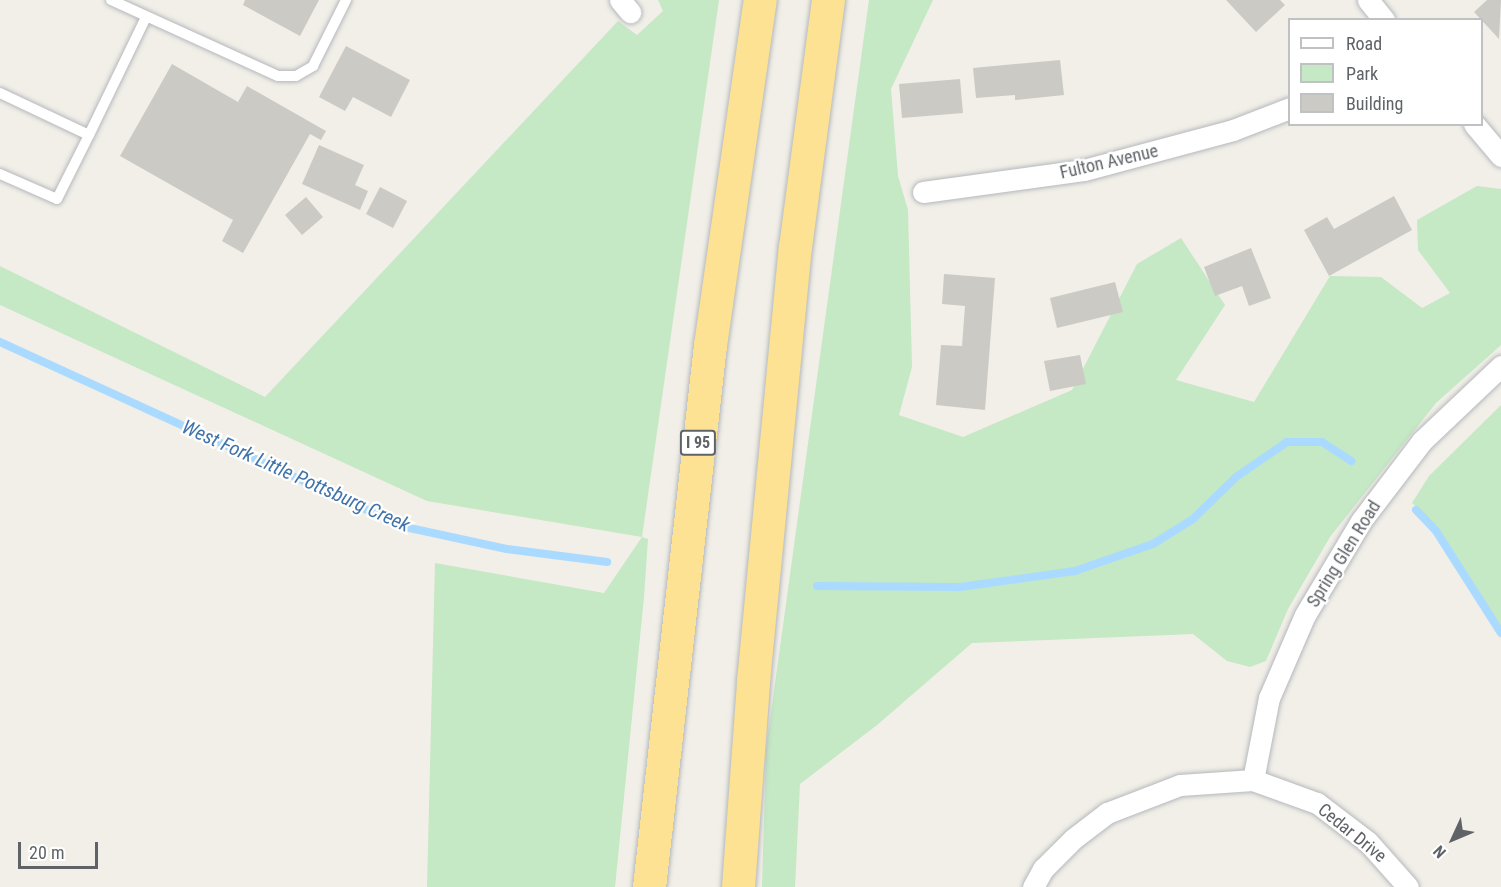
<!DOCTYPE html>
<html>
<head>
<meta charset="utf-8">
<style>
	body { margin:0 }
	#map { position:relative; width:1501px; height:887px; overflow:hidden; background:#f1efe8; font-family:"Roboto Condensed",sans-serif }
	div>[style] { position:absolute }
	.green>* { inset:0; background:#c5e8c5 }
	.stream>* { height:8px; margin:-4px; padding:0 4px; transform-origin:4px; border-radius:4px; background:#aadaff }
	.building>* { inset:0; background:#cccac5 }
	.roads { filter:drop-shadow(0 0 2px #b5b8bc) drop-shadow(0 0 2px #b5b8bc) }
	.service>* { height:10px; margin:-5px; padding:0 5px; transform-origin:5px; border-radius:5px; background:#fff }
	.minor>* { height:21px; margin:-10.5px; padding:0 10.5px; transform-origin:10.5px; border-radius:10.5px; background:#fff }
	.motorway>* { height:33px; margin:-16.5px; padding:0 16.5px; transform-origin:16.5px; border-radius:16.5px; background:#fde293 }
	span { translate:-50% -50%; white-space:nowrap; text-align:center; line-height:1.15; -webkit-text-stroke:4.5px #fff; paint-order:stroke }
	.shield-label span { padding:2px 4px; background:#fff; border:2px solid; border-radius:4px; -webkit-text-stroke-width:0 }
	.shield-label { font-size:16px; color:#5f6368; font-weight:700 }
	.street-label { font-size:18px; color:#5f6368 }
	.water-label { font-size:20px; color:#4174aa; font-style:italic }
	.legend { position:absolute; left:1288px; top:18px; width:195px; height:108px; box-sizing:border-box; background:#fff; border:2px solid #bfc1c3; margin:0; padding:8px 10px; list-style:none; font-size:18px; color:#5f6368 }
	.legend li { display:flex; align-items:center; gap:12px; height:30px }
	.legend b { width:30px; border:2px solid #bfc1c3 }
	.north { position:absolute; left:1423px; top:809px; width:60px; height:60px; -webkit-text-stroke:4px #fff; paint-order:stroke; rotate:226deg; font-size:16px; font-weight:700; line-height:24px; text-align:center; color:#5f6368 }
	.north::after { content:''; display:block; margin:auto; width:21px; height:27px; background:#5f6368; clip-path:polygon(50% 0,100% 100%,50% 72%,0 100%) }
	.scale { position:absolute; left:18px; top:842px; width:80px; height:27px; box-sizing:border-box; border:3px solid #5f6368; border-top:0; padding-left:8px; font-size:18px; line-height:21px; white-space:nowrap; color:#5f6368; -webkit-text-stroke:4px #fff; paint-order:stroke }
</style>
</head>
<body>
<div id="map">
	<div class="green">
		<i style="clip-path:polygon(658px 0,719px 0,642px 537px,648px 539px,644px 597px,615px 887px,427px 887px,435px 563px,604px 593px,642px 537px,427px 501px,0 305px,0 266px,265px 397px,618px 21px,637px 35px,663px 11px)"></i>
		<i style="clip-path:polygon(869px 0,933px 0,891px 89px,898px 176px,908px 210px,912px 367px,899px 415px,963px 437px,1072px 390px,1137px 264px,1181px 238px,1225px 305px,1176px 380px,1254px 402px,1330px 276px,1381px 277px,1422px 308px,1450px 293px,1418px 250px,1417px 220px,1477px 186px,1501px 189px,1501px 345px,1436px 403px,1330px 537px,1288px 609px,1266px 661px,1250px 667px,1227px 661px,1193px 634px,972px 643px,877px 725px,800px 784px,795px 887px,762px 887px,766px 749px)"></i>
		<i style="clip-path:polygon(1501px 405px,1501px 627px,1437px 526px,1412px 503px,1429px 476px)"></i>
	</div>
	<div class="stream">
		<i style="left:0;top:342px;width:445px;rotate:24.6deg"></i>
		<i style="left:405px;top:527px;width:104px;rotate:12.2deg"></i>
		<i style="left:507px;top:549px;width:101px;rotate:7.4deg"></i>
		<i style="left:1416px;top:510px;width:29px;rotate:46deg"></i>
		<i style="left:1436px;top:531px;width:121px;rotate:57.5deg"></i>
		<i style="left:817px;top:586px;width:143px;rotate:0.4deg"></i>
		<i style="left:960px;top:587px;width:116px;rotate:-7.9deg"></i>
		<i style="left:1075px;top:571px;width:83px;rotate:-19.1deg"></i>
		<i style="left:1153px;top:544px;width:47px;rotate:-32deg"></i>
		<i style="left:1193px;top:519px;width:60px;rotate:-44.3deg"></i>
		<i style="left:1236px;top:477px;width:62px;rotate:-34.5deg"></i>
		<i style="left:1287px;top:442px;width:35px"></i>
		<i style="left:1322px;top:442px;width:35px;rotate:33deg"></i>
	</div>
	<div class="building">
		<i style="clip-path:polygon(245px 0,319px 0,300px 36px,243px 5px)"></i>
		<i style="clip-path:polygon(1226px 0,1280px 0,1285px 5px,1256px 32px)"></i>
		<i style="clip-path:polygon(1487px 0,1501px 0,1499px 39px,1474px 12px)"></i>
		<i style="clip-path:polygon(346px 46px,410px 80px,391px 117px,353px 97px,345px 111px,319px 97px)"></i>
		<i style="clip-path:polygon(1060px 60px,1064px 95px,1015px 100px,1015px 95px,976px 98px,973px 68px)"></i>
		<i style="clip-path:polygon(172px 64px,238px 102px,247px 86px,326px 131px,321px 140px,310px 134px,243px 253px,222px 241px,233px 220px,120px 156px)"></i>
		<i style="clip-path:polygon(960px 79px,963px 113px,902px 118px,899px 84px)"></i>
		<i style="clip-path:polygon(319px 145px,364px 165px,355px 185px,368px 191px,360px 210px,302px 184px)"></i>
		<i style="clip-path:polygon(380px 187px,407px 201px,393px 228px,366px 214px)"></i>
		<i style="clip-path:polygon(1394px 196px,1412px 230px,1329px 276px,1304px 230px,1327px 217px,1334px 229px)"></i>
		<i style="clip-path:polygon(306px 197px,323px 217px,302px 235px,285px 215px)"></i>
		<i style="clip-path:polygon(1251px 248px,1271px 298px,1249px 306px,1242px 286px,1215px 296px,1204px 267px)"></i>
		<i style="clip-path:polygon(944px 274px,995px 278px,985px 410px,936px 405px,941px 345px,962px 346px,965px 306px,942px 304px)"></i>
		<i style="clip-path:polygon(1115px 282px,1123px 312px,1057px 328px,1050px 298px)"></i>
		<i style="clip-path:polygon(1080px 355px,1086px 384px,1050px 391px,1044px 361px)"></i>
	</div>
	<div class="roads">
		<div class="service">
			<i style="left:111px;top:0;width:183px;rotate:24.5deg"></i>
			<i style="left:278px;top:76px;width:18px"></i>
			<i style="left:296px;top:76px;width:20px;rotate:-30deg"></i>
			<i style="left:313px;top:66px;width:74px;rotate:-63.4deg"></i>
			<i style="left:0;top:93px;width:98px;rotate:25.3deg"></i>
			<i style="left:89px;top:135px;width:131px;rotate:-64.2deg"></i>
			<i style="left:0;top:174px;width:62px;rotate:23.7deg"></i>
			<i style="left:57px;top:199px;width:72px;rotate:-63.4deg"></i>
		</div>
		<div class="minor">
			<i style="left:620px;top:0;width:16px;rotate:50deg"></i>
			<i style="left:1368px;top:0;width:26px;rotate:51deg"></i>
			<i style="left:1474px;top:124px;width:42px;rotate:49.8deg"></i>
			<i style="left:923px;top:192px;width:162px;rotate:-7.8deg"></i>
			<i style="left:1084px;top:170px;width:154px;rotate:-15deg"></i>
			<i style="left:1233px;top:130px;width:61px;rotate:-21.1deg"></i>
			<i style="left:1253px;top:780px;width:84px;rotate:-79deg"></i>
			<i style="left:1269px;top:698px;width:90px;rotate:-66.6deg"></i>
			<i style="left:1305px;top:615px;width:109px;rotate:-59.2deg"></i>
			<i style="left:1361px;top:521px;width:101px;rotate:-52.7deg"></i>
			<i style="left:1422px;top:441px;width:109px;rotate:-43.5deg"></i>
			<i style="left:1033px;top:887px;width:21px;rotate:-61deg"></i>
			<i style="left:1043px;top:869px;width:42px;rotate:-45deg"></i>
			<i style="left:1073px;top:839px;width:43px;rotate:-37.4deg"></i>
			<i style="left:1107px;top:813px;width:78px;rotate:-21deg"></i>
			<i style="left:1180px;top:785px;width:73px;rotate:-3.9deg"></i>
			<i style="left:1253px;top:780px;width:68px;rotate:19.8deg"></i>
			<i style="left:1317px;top:803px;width:64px;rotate:37.4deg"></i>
			<i style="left:1368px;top:842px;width:60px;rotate:48.4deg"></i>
		</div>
		<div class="motorway">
			<i style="left:649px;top:887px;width:545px;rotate:-83.58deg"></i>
			<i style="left:710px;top:345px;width:349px;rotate:-81.8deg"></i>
			<i style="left:738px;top:887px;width:207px;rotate:-85.8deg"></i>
			<i style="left:753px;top:681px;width:436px;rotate:-84.5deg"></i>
			<i style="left:795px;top:247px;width:249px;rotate:-82.4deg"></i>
		</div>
	</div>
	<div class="shield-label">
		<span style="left:698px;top:443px">I 95</span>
	</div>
	<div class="street-label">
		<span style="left:1109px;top:162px;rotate:-13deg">Fulton Avenue</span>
		<span style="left:1344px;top:554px;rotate:-58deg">Spring Glen Road</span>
		<span style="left:1352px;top:833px;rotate:39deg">Cedar Drive</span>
	</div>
	<div class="water-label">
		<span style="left:296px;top:476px;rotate:24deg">West Fork Little Pottsburg Creek</span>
	</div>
	<ul class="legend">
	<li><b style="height:8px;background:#fff"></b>Road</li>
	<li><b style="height:16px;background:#c5e8c5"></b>Park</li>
	<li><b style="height:16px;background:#cccac5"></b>Building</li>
	</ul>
	<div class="north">N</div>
	<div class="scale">20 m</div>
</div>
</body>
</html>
